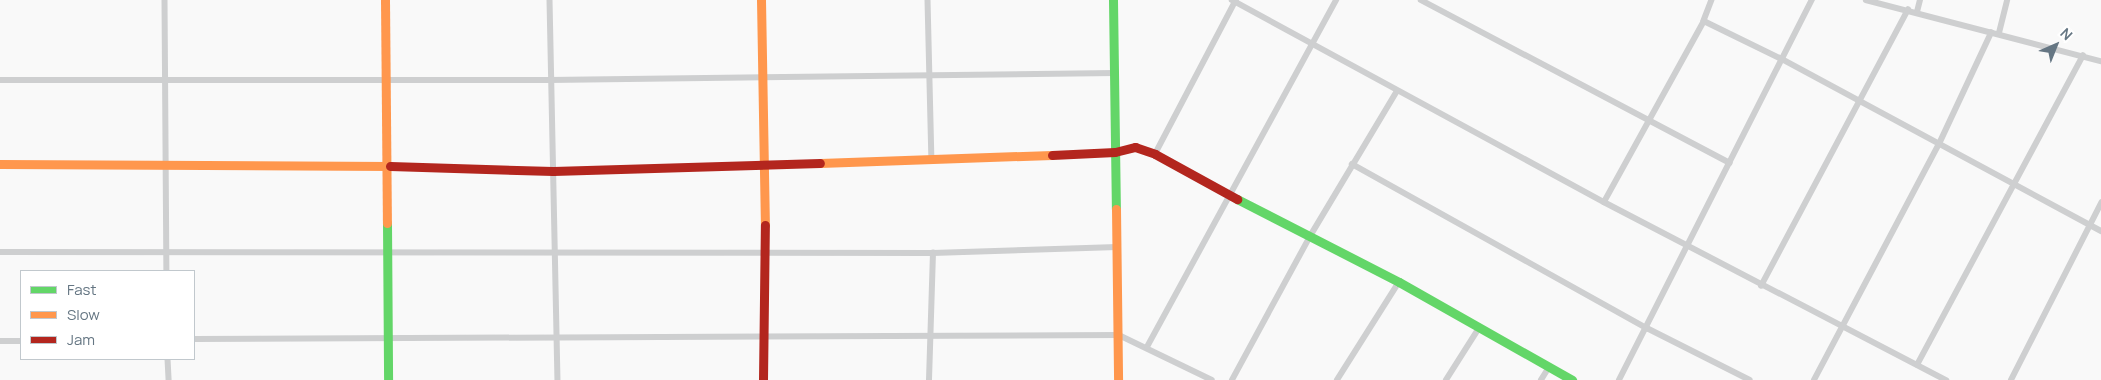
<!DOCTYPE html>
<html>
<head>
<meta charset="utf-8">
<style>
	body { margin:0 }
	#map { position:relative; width:2101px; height:380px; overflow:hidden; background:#f9f9f9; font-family:Manrope,sans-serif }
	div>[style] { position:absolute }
	.street>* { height:5.5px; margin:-2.75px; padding:0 2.75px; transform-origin:2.75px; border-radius:2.75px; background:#cecfd0 }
	.fast>* { height:9px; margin:-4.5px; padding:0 4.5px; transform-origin:4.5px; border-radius:4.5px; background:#63d668 }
	.slow>* { height:9px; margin:-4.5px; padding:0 4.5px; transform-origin:4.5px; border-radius:4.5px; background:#ff974d }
	.jam>* { height:9px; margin:-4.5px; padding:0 4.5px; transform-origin:4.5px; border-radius:4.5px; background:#b3261e }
	span { translate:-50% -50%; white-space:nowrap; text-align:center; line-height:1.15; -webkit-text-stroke:5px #fff; paint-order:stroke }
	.legend { position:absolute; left:20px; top:270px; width:175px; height:90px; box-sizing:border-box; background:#fff; border:1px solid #c1c8cd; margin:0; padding:6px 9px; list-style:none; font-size:15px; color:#657683 }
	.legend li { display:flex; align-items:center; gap:10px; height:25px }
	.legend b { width:25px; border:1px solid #c1c8cd }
	.north { position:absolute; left:2031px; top:20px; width:50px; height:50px; -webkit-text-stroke:4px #fff; paint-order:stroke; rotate:44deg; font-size:14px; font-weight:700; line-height:20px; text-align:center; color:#657683 }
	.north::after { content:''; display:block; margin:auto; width:18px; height:22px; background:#657683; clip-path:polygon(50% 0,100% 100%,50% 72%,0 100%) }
</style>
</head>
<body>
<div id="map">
	<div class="street">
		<i style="left:165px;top:0;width:271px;rotate:89.6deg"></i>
		<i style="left:550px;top:0;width:380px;rotate:88.8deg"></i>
		<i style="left:928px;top:0;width:160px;rotate:88.6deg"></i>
		<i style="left:1232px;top:0;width:423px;rotate:28.5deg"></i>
		<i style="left:1604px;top:202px;width:386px;rotate:27.5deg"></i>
		<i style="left:1421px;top:0;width:349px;rotate:27.8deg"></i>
		<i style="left:1712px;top:0;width:22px;rotate:111deg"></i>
		<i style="left:1704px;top:21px;width:85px;rotate:26deg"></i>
		<i style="left:1780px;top:58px;width:365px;rotate:28.3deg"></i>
		<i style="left:1866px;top:0;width:243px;rotate:14.6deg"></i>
		<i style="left:1917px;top:12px;width:12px;rotate:-76deg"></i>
		<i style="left:1999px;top:33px;width:34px;rotate:-76deg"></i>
		<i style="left:0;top:80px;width:549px"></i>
		<i style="left:549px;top:80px;width:566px;rotate:-0.71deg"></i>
		<i style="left:1155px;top:154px;width:174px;rotate:-62.3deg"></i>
		<i style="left:1352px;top:164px;width:338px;rotate:29.1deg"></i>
		<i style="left:1647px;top:328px;width:115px;rotate:26.8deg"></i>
		<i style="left:1604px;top:202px;width:207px;rotate:-61.1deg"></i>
		<i style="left:0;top:252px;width:933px;rotate:0.06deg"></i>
		<i style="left:933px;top:253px;width:184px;rotate:-1.9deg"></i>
		<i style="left:1761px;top:286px;width:313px;rotate:-62deg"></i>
		<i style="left:194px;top:339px;width:925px;rotate:-0.25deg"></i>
		<i style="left:1119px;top:335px;width:103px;rotate:25.8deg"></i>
		<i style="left:0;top:341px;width:21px"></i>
		<i style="left:1147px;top:347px;width:395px;rotate:-61.4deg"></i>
		<i style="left:168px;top:359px;width:21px;rotate:87deg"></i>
		<i style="left:1917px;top:365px;width:351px;rotate:-61.8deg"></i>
		<i style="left:929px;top:380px;width:127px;rotate:-88.2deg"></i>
		<i style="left:1232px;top:380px;width:162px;rotate:-61.5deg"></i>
		<i style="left:1309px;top:238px;width:171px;rotate:-59.1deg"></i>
		<i style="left:1337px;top:380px;width:116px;rotate:-57.7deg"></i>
		<i style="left:1446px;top:380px;width:62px;rotate:-57.6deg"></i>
		<i style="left:1541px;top:380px;width:15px;rotate:-58deg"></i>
		<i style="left:1619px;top:380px;width:426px;rotate:-63.1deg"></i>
		<i style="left:1814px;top:380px;width:267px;rotate:-62.1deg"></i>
		<i style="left:1939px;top:144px;width:123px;rotate:-64.9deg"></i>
		<i style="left:2011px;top:380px;width:199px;rotate:-63deg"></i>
	</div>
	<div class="fast">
		<i style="left:1113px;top:0;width:209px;rotate:89.2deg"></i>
		<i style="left:1237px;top:199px;width:182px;rotate:27.1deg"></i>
		<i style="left:1399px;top:282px;width:199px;rotate:29.5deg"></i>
		<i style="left:387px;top:223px;width:157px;rotate:89.6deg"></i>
	</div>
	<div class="slow">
		<i style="left:385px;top:0;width:223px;rotate:89.5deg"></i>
		<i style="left:761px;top:0;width:225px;rotate:89deg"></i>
		<i style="left:820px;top:163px;width:232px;rotate:-2deg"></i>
		<i style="left:0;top:164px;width:390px;rotate:0.3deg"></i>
		<i style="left:1116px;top:209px;width:171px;rotate:89.3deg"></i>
	</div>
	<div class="jam">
		<i style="left:1052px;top:155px;width:63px;rotate:-2.7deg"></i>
		<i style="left:1115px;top:152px;width:21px;rotate:-14deg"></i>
		<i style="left:1135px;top:147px;width:21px;rotate:19deg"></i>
		<i style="left:1155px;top:154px;width:94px;rotate:28.8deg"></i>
		<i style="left:390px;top:166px;width:163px;rotate:1.8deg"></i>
		<i style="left:553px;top:171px;width:267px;rotate:-1.7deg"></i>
		<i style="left:763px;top:380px;width:155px;rotate:-89.3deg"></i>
	</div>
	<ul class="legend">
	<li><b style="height:6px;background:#63d668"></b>Fast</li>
	<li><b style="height:6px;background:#ff974d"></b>Slow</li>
	<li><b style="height:6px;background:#b3261e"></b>Jam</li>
	</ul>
	<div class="north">N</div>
</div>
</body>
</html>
